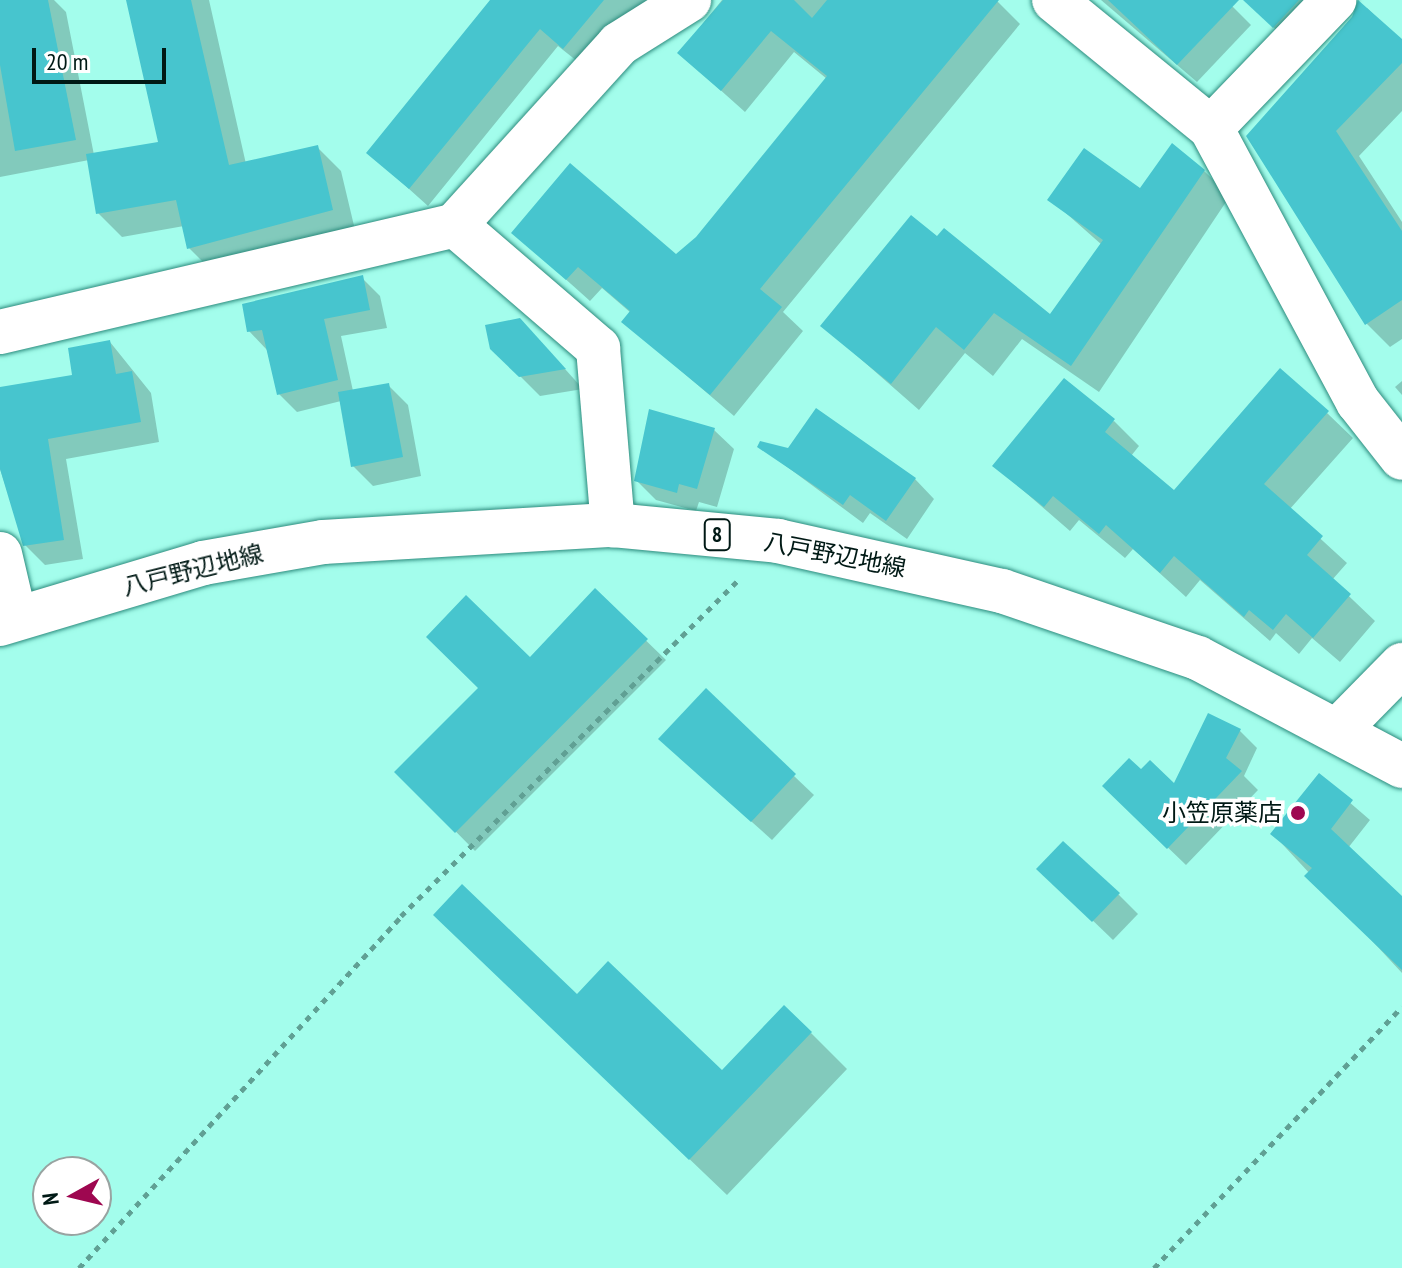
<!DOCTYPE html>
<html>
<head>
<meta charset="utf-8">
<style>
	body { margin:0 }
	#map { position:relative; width:1402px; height:1268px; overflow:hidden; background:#a3fdec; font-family:"PT Sans Narrow","Noto Sans JP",sans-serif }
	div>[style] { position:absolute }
	.shadow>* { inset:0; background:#0003 }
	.building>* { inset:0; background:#47c5ce }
	.path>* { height:5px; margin-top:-2.5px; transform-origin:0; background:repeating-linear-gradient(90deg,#60a094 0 6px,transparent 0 12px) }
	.roads { filter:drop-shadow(0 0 2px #2c8b7d) drop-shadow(0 0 2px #2c8b7d) }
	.street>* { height:44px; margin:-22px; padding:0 22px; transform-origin:22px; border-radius:22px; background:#fff }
	.primary>* { height:44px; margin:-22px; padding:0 22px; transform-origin:22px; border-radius:22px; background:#fff }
	.dots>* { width:22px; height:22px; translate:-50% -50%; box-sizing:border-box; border:4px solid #fff; border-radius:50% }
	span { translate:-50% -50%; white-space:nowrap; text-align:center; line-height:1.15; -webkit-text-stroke:7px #fff; paint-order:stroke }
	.shield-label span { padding:2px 6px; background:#fff; border:2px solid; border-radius:6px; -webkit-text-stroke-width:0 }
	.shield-label { font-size:22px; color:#001915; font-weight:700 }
	.street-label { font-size:24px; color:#001915 }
	.poi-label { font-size:24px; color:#001915 }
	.right { translate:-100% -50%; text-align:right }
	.north { position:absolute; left:32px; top:1156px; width:80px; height:80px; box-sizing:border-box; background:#fff; border:2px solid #99a3a1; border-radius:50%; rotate:262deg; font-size:22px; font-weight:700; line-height:32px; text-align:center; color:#001915 }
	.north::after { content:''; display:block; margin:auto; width:28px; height:36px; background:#9e0750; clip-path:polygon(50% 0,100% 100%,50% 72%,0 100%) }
	.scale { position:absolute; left:32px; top:48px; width:134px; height:36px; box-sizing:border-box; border:4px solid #001915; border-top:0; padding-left:10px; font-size:24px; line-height:28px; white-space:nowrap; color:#001915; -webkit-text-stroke:6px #fff; paint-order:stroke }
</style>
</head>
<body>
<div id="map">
	<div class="shadow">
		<i style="clip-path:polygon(0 0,54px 0,66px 12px,94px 155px,160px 143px,128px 0,209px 0,246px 164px,317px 147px,341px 171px,356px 234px,213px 272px,189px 248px,184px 226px,122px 237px,98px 213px,89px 160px,0 177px)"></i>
		<i style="clip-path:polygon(493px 0,657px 0,582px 65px,558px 46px,428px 206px,369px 153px)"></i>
		<i style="clip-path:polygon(722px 0,996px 0,1020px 24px,783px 312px,803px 331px,734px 416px,624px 322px,631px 313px,602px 288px,590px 301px,514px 233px,676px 257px,697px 238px,827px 79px,794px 52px,745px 112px,679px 53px)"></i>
		<i style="clip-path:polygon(1101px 0,1226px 0,1251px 25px,1197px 82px)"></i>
		<i style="clip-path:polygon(1245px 0,1341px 0,1293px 46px)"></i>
		<i style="clip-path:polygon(1367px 8px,1402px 42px,1402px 111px,1359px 156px,1402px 222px,1402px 339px,1390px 347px,1366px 323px,1249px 136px,1358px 10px)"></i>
		<i style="clip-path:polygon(1202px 169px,1230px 196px,1099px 392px,1022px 339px,993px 376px,965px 353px,919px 410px,823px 326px,911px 218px,1050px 317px,1102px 245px,1050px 199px,1140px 190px)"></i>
		<i style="clip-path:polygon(362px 278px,380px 296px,387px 328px,341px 336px,353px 391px,388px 385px,408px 405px,421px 476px,373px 486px,353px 466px,341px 401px,297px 412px,279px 394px,267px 350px,249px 331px)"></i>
		<i style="clip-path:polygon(539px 340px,583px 389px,540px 396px,492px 348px)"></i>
		<i style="clip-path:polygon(110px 342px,151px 393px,159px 442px,66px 459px,83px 559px,45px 565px,25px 545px,0 469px,0 389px,74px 376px)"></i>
		<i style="clip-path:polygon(1402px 381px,1402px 395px,1395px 387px)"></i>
		<i style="clip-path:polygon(1327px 413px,1353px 438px,1289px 510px,1347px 563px,1332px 580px,1375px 621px,1340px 662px,1312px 638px,1299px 654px,1276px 633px,1270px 641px,1200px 580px,1186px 597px,1133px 549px,1125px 558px,1079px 520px,1070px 531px,995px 466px,1114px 421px,1139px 446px,1131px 456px,1174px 493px)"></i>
		<i style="clip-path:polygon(714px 430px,734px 449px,717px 507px,699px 502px,696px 511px,656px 500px,637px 481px)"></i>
		<i style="clip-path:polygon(759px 446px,915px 479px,934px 499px,907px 539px,870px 513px,863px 523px)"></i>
		<i style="clip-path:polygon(595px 591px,666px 660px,475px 851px,397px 772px,531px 660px)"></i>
		<i style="clip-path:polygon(1239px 730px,1257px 748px,1244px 776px,1258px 790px,1186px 865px,1104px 786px,1174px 786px)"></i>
		<i style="clip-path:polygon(680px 758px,794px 776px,814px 795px,772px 840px)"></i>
		<i style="clip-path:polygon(1319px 776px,1370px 820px,1348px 848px,1402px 899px,1402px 973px,1273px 834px)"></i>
		<i style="clip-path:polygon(1059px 888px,1118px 894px,1138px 914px,1113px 940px)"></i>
		<i style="clip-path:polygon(472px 951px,722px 1073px,811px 1033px,847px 1069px,727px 1195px)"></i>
	</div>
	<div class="building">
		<i style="clip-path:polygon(0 0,48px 0,76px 140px,15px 151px,0 65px)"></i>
		<i style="clip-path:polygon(126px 0,191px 0,229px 165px,318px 145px,333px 210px,187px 249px,176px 200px,96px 214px,86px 154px,158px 142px)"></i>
		<i style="clip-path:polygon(490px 0,604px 0,563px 49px,540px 29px,409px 189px,366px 153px)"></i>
		<i style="clip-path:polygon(723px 0,794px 0,812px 18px,827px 0,999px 0,760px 289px,782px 307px,710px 395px,621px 322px,630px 311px,578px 267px,566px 280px,511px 233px,570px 163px,676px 254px,696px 237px,827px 76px,771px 31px,721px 91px,677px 53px)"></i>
		<i style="clip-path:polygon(1108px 0,1239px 0,1177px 65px)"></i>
		<i style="clip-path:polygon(1243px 0,1299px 0,1273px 28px)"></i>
		<i style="clip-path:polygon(1358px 0,1402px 39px,1402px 63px,1336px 131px,1402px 231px,1402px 300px,1365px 325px,1246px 136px,1352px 17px)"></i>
		<i style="clip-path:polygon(1172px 143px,1205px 170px,1071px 366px,994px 313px,964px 350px,936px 327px,891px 384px,820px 326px,911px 215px,937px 236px,944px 228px,1050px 314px,1103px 240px,1047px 200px,1084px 148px,1140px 188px)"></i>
		<i style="clip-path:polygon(363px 275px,370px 310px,324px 319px,338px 380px,277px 395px,262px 330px,247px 332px,242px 304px)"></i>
		<i style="clip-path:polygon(520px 318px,566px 369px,519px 377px,490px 349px,485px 325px)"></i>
		<i style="clip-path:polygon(110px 340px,116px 374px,132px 371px,141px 422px,48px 439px,64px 540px,23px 546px,0 469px,0 387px,72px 375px,68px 348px)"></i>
		<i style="clip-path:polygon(1280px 368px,1329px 411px,1264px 484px,1323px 536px,1307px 555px,1351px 594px,1313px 638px,1286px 614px,1273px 630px,1249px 610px,1244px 617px,1174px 556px,1160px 573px,1106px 525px,1099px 534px,1053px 496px,1044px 507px,992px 466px,1064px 378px,1115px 419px,1105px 432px,1174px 490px)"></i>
		<i style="clip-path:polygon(389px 383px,403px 457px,351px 467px,338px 392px)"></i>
		<i style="clip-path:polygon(816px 408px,916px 478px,886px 521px,850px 495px,843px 505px,757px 447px,760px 441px,788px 448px)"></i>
		<i style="clip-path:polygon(649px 409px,715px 428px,697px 489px,679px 484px,677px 493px,634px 481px)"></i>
		<i style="clip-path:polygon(595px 588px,648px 639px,455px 833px,394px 772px,478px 688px,426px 637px,466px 595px,530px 657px)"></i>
		<i style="clip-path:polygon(706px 688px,796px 774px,751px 822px,658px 739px)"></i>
		<i style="clip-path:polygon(1208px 713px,1241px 729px,1226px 758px,1242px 771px,1167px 849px,1102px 786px,1129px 758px,1141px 769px,1150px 760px,1174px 783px)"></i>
		<i style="clip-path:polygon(1319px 773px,1353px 800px,1331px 829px,1402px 896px,1402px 970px,1304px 876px,1312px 868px,1270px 834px)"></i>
		<i style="clip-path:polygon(1063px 841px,1120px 893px,1092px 922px,1036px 869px)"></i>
		<i style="clip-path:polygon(462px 884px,577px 994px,608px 961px,722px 1070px,784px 1005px,812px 1032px,689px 1160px,433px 915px)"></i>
	</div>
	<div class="path">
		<i style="left:79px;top:1268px;width:477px;rotate:-47.5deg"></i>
		<i style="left:401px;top:916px;width:474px;rotate:-44.9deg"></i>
		<i style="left:1154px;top:1268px;width:360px;rotate:-46.5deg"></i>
	</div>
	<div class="roads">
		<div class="street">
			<i style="left:1054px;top:0;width:203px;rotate:39.2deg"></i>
			<i style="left:1211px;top:128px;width:311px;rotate:61.8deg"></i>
			<i style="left:1358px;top:402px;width:71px;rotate:51.8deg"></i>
			<i style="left:1211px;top:128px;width:178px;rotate:-46.1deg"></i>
			<i style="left:455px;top:225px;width:189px;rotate:40.7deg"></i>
			<i style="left:598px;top:348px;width:178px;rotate:85.2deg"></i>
			<i style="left:0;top:332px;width:467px;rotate:-13.2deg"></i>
			<i style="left:455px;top:225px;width:244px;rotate:-47.8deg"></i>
			<i style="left:619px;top:44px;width:83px;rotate:-32.2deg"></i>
			<i style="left:0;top:554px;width:66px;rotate:76.8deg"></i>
			<i style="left:1339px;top:729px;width:90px;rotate:-45.5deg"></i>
		</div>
		<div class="primary">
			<i style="left:0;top:624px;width:212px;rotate:-16.7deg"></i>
			<i style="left:203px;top:563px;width:122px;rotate:-9.9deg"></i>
			<i style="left:323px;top:542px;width:290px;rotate:-3.4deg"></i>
			<i style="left:613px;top:525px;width:166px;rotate:5.5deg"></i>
			<i style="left:778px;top:541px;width:230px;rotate:12.6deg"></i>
			<i style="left:1002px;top:591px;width:207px;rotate:18.9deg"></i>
			<i style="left:1198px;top:658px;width:231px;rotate:27.9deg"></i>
		</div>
	</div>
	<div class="dots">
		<i style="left:1298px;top:813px;background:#9e0750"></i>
	</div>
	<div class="shield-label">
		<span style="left:717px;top:535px">8</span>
	</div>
	<div class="street-label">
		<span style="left:835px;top:555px;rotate:11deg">八戸野辺地線</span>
		<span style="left:193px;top:570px;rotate:-14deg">八戸野辺地線</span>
	</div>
	<div class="poi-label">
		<span class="right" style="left:1282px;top:813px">小笠原薬店</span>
	</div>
	<div class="north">N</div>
	<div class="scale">20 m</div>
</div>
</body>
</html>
